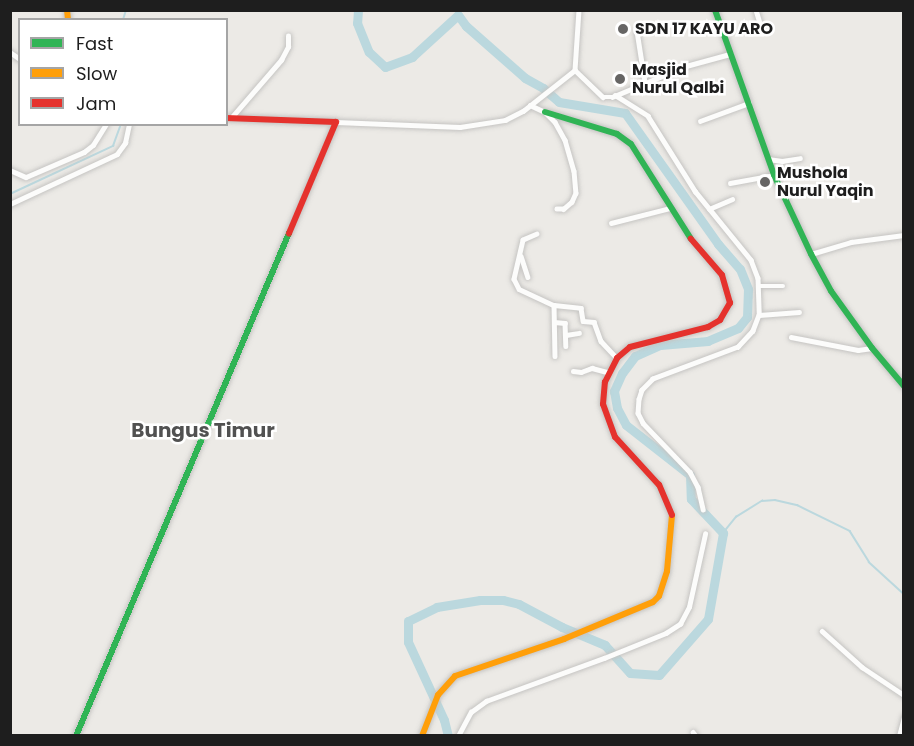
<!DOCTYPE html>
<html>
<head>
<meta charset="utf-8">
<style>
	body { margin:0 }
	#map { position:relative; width:914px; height:746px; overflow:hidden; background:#eceae6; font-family:Poppins,sans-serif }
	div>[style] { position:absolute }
	.stream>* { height:1.5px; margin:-0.75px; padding:0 0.75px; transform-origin:0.75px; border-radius:0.75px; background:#bbd8de }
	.river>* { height:9px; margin:-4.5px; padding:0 4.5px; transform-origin:4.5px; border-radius:4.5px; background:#bbd8de }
	.roads { filter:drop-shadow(0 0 2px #c5c4c2) drop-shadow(0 0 2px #c5c4c2) }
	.street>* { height:4.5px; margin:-2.25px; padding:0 2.25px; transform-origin:2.25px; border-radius:2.25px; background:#fcfcfb }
	.fast>* { height:6px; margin:-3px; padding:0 3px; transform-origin:3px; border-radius:3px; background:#30b455 }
	.slow>* { height:6px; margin:-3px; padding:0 3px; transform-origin:3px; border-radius:3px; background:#ff9f0a }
	.jam>* { height:6px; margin:-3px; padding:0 3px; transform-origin:3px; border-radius:3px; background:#e5322d }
	.dots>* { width:16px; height:16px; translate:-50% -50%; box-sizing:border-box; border:3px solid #fff; border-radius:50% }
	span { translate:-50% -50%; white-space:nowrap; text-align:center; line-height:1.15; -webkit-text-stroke:5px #fff; paint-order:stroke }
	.poi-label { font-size:16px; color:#1e1e1e; font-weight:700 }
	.left { translate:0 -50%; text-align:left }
	.quarter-label { font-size:20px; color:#515151; font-weight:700 }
	.frame { position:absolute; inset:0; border:12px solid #1e1e1e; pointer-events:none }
	.legend { position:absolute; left:18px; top:18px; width:210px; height:108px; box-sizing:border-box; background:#fff; border:2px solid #a5a5a5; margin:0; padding:8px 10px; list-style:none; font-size:18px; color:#1e1e1e }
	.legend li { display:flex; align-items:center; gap:12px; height:30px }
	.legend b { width:30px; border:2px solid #a5a5a5 }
</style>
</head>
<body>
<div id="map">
	<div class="stream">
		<i style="left:123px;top:20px;width:10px;rotate:-73deg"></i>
		<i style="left:10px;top:194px;width:114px;rotate:-25deg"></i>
		<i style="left:113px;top:146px;width:23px;rotate:-70deg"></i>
		<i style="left:723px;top:533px;width:21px;rotate:-51deg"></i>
		<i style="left:736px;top:517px;width:31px;rotate:-32deg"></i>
		<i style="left:762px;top:501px;width:13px;rotate:-4deg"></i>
		<i style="left:775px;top:500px;width:23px;rotate:13deg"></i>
		<i style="left:797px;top:505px;width:59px;rotate:26.1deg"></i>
		<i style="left:850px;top:531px;width:36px;rotate:58deg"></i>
		<i style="left:869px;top:562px;width:47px;rotate:42.4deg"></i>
	</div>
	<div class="river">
		<i style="left:358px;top:10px;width:13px;rotate:94deg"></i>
		<i style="left:357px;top:23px;width:31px;rotate:68deg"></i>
		<i style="left:369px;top:52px;width:22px;rotate:43deg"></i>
		<i style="left:385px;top:67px;width:29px;rotate:-20deg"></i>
		<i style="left:412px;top:57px;width:62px;rotate:-42.4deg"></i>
		<i style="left:458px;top:15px;width:14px;rotate:54deg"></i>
		<i style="left:466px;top:26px;width:79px;rotate:41.4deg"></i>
		<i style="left:525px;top:78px;width:21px;rotate:29deg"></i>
		<i style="left:543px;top:88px;width:21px;rotate:41deg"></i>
		<i style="left:559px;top:102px;width:67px;rotate:9.5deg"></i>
		<i style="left:625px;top:113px;width:161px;rotate:54.6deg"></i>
		<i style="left:718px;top:244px;width:33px;rotate:49deg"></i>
		<i style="left:740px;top:269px;width:22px;rotate:68deg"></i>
		<i style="left:748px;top:289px;width:28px;rotate:92deg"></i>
		<i style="left:747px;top:317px;width:14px;rotate:129deg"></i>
		<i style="left:738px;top:328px;width:33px;rotate:157deg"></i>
		<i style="left:708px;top:341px;width:48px;rotate:175.2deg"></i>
		<i style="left:660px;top:345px;width:27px;rotate:156deg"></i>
		<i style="left:635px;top:356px;width:21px;rotate:127deg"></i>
		<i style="left:622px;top:373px;width:20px;rotate:114deg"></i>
		<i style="left:614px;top:391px;width:17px;rotate:80deg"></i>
		<i style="left:617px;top:408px;width:19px;rotate:62deg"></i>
		<i style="left:626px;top:425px;width:81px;rotate:38deg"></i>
		<i style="left:690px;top:475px;width:24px;rotate:88deg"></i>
		<i style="left:691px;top:499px;width:47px;rotate:46.7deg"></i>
		<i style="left:723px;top:533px;width:87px;rotate:99.9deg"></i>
		<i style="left:708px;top:619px;width:74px;rotate:131.2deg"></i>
		<i style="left:659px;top:675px;width:29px;rotate:-176deg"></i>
		<i style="left:630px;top:673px;width:38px;rotate:-132deg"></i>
		<i style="left:605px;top:645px;width:47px;rotate:-157.3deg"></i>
		<i style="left:562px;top:627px;width:49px;rotate:-151.9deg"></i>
		<i style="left:519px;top:604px;width:16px;rotate:-166deg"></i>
		<i style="left:503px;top:600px;width:23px;rotate:180deg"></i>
		<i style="left:480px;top:600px;width:44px;rotate:170.8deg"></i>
		<i style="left:437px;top:607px;width:32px;rotate:154deg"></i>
		<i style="left:408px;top:621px;width:21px;rotate:90deg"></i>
		<i style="left:408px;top:642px;width:86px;rotate:65.2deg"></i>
		<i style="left:444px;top:720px;width:16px;rotate:76deg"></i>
	</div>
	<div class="roads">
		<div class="street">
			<i style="left:579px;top:10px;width:60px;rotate:93.8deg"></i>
			<i style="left:575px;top:70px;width:39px;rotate:44deg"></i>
			<i style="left:603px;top:97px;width:9px"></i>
			<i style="left:612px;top:97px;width:80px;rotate:-22.7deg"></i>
			<i style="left:686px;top:66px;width:46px;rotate:-15.3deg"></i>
			<i style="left:756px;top:10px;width:14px;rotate:73deg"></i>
			<i style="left:637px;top:31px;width:52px;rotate:81.1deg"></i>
			<i style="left:10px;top:52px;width:12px;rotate:35deg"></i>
			<i style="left:615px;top:95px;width:39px;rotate:32deg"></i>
			<i style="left:648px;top:116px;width:89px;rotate:57.9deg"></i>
			<i style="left:695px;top:191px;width:89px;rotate:50.9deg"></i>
			<i style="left:751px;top:260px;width:19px;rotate:69deg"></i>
			<i style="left:758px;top:278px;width:37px;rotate:88deg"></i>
			<i style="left:759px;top:315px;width:17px;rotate:111deg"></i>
			<i style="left:753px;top:331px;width:22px;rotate:133deg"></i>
			<i style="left:738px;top:347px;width:91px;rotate:159.4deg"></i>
			<i style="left:653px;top:379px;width:16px;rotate:135deg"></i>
			<i style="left:642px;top:390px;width:9px;rotate:108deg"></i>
			<i style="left:639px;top:399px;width:14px;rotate:94deg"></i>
			<i style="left:638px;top:413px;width:11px;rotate:63deg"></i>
			<i style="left:643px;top:423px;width:68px;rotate:46.2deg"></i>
			<i style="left:690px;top:472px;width:17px;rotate:62deg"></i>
			<i style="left:698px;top:487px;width:23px;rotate:77deg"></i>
			<i style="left:530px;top:105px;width:17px;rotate:25deg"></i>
			<i style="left:545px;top:112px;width:14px;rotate:45deg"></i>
			<i style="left:555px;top:122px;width:21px;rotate:61deg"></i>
			<i style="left:565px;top:140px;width:32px;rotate:74deg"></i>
			<i style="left:574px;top:171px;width:22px;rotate:85deg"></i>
			<i style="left:576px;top:193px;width:10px;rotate:114deg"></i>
			<i style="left:572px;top:202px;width:11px;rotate:139deg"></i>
			<i style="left:564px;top:209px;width:7px;rotate:180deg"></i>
			<i style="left:231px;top:118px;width:77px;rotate:-49.2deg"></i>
			<i style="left:281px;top:60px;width:15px;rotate:-62deg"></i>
			<i style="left:288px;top:47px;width:11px;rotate:-90deg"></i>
			<i style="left:700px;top:121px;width:52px;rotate:-20.2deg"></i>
			<i style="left:336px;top:122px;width:124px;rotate:2.3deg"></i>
			<i style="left:460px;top:127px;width:46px;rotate:-8.8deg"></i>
			<i style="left:505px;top:120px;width:20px;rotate:-27deg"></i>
			<i style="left:523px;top:111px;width:66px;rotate:-38.3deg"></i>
			<i style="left:768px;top:159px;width:14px;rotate:8deg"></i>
			<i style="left:782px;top:161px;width:18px;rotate:-9deg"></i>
			<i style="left:10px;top:170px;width:17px;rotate:24deg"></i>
			<i style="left:26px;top:177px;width:63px;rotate:-23.3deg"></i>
			<i style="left:84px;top:152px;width:11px;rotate:-38deg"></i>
			<i style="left:93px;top:145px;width:25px;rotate:-58deg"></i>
			<i style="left:730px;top:183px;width:45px;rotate:-10.3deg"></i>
			<i style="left:10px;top:204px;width:118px;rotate:-25deg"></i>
			<i style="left:117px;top:154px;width:14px;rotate:-54deg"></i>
			<i style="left:125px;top:143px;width:19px;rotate:-78deg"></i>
			<i style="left:709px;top:209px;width:25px;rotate:-23deg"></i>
			<i style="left:611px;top:223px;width:61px;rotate:-14.3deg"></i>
			<i style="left:537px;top:234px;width:15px;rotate:157deg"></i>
			<i style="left:523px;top:240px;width:40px;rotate:103deg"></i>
			<i style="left:514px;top:279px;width:11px;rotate:63deg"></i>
			<i style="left:519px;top:289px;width:38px;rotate:25deg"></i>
			<i style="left:554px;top:305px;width:51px;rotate:88.9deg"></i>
			<i style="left:811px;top:254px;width:42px;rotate:-16.7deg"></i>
			<i style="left:851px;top:242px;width:53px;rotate:-7.5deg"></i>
			<i style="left:521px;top:256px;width:22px;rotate:72deg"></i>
			<i style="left:759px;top:286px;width:24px"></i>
			<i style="left:554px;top:305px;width:27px;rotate:6deg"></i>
			<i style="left:581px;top:308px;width:13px;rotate:81deg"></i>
			<i style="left:583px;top:321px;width:11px;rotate:5deg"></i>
			<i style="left:594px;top:322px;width:20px;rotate:70deg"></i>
			<i style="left:601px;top:341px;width:23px;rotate:47deg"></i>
			<i style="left:759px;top:315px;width:40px;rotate:-4.3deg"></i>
			<i style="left:554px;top:322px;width:11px;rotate:5deg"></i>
			<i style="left:565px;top:323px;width:23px;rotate:88deg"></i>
			<i style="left:566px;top:335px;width:13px;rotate:-9deg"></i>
			<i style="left:791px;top:337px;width:68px;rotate:11deg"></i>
			<i style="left:858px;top:350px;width:14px;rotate:-8deg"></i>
			<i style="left:573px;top:371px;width:8px;rotate:7deg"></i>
			<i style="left:581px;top:372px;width:12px;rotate:-20deg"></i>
			<i style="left:592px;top:368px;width:16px;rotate:15deg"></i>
			<i style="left:822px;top:631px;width:54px;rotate:42deg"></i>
			<i style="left:862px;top:667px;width:50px;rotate:33.7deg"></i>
			<i style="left:693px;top:732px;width:5px;rotate:53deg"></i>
			<i style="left:458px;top:736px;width:27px;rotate:-62deg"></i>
			<i style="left:471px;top:712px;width:19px;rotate:-36deg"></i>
			<i style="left:486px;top:701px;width:126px;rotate:-20deg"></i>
			<i style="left:604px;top:658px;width:67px;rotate:-22deg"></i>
			<i style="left:666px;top:633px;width:17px;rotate:-33deg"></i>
			<i style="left:680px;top:624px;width:19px;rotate:-62deg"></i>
			<i style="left:689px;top:607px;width:75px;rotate:-77.6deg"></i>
			<i style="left:899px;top:736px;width:20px;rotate:-75deg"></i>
		</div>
		<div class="fast">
			<i style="left:715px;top:10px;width:175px;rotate:70.3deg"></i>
			<i style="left:774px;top:175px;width:87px;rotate:64.9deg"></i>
			<i style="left:811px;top:254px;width:42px;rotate:61.6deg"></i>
			<i style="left:831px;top:291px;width:70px;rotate:54.3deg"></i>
			<i style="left:872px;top:348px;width:50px;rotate:49.9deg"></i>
			<i style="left:545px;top:112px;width:75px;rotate:17deg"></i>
			<i style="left:617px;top:134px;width:17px;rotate:36deg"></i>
			<i style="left:631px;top:144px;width:112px;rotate:57.7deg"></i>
			<i style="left:76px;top:736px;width:546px;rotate:-67.05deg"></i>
		</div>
		<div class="slow">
			<i style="left:67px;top:10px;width:10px;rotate:84deg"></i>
			<i style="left:422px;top:736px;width:44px;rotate:-68.7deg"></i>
			<i style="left:438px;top:695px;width:25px;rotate:-48deg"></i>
			<i style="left:455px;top:676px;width:115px;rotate:-18.7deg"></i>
			<i style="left:564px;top:639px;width:96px;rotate:-22.6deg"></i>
			<i style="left:653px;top:602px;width:8px;rotate:-45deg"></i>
			<i style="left:659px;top:596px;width:26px;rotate:-72deg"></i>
			<i style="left:667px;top:571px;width:56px;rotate:-84.9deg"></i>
		</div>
		<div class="jam">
			<i style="left:226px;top:118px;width:110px;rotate:2.1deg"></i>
			<i style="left:336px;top:122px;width:121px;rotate:112.9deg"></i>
			<i style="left:672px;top:515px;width:33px;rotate:-113deg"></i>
			<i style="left:659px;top:485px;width:65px;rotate:-132.5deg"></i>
			<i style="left:615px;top:437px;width:35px;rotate:-110deg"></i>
			<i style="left:603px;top:404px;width:22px;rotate:-85deg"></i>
			<i style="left:605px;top:382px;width:27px;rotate:-63deg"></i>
			<i style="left:617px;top:358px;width:17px;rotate:-40deg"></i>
			<i style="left:630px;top:347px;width:81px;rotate:-14.4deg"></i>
			<i style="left:708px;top:327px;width:14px;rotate:-30deg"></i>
			<i style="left:720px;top:320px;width:20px;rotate:-60deg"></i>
			<i style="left:730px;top:303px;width:29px;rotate:-106deg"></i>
			<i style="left:722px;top:275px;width:48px;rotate:-130.7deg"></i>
		</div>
	</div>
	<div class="dots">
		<i style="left:623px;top:29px;background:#666564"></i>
		<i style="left:620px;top:79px;background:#666564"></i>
		<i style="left:765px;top:182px;background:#666564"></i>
	</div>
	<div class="poi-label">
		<span class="left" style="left:635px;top:29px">SDN 17 KAYU ARO</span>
		<span class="left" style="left:632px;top:79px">Masjid<br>Nurul Qalbi</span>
		<span class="left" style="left:777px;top:182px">Mushola<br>Nurul Yaqin</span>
	</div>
	<div class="quarter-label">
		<span style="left:203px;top:430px">Bungus Timur</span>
	</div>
	<div class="frame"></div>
	<ul class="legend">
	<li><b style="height:8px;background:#30b455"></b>Fast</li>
	<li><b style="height:8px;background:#ff9f0a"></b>Slow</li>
	<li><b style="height:8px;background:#e5322d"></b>Jam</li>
	</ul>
</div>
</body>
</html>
